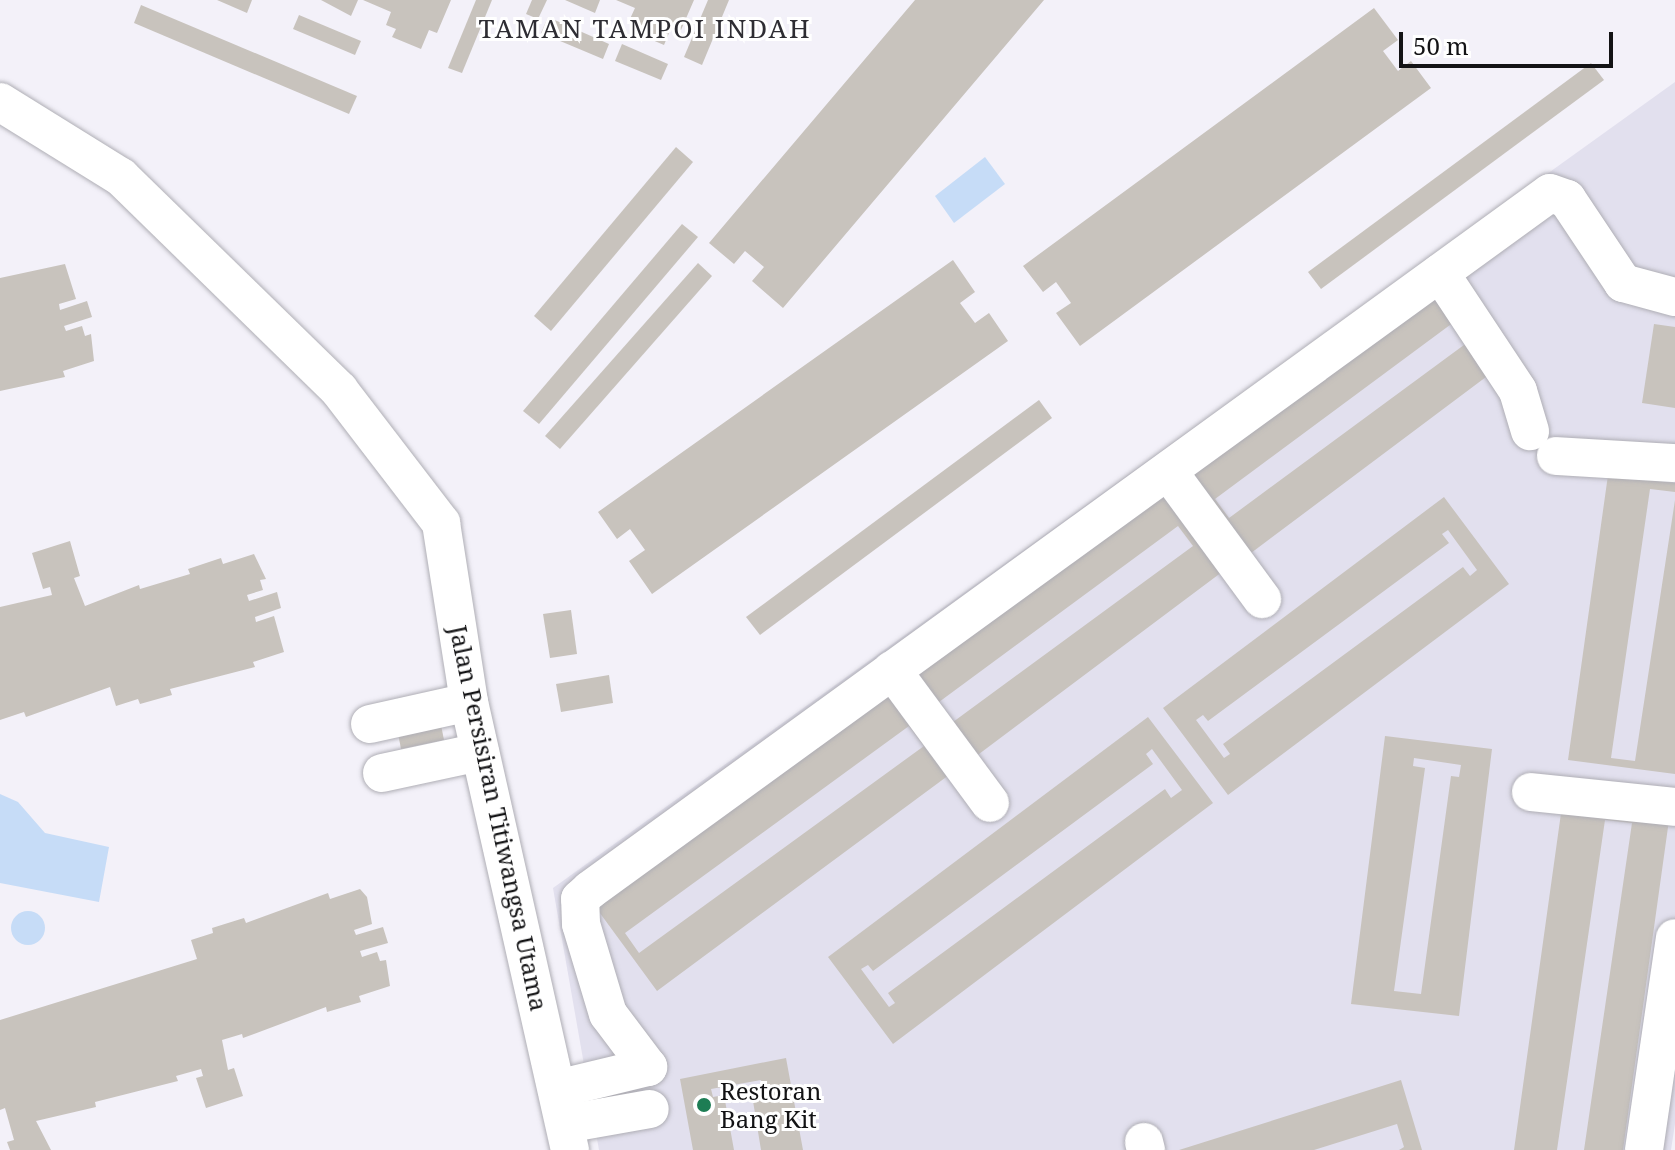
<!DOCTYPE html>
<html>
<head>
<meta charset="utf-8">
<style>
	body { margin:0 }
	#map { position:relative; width:1675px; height:1150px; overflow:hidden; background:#f3f1f9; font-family:"Noto Serif",serif }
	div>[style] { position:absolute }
	.built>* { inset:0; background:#e2e0ee }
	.water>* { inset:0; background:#c6dcf7 }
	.round { border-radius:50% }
	.building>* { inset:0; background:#c8c3bd }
	.roads { filter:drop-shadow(0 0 2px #afaeb5) drop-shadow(0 0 2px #afaeb5) }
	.minor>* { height:38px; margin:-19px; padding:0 19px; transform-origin:19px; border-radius:19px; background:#fff }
	.dots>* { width:22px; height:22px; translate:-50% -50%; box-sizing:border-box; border:4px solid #fff; border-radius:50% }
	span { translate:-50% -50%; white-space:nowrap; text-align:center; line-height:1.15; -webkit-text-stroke:6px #fff; paint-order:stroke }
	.street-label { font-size:24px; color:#131315 }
	.poi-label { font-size:24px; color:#131315 }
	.left { translate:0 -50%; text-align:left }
	.neighbourhood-label { font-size:26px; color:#2e2d33; letter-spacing:2px }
	.scale { position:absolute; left:1399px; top:32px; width:214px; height:36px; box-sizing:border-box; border:4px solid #131315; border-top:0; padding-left:10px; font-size:24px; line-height:28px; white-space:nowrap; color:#131315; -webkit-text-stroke:6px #fff; paint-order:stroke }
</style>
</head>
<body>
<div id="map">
	<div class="built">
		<i style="clip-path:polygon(1675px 82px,1675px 1124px,1671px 1150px,599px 1150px,553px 888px)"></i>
	</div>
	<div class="water">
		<i style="clip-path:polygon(985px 157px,1005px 184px,954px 223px,935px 196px)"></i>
		<i style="clip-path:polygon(0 794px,18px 802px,45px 833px,109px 847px,99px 902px,0 883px)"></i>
		<i class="round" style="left:11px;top:911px;width:34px;height:34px"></i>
	</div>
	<div class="building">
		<i style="clip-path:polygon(217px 0,252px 0,247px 13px)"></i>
		<i style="clip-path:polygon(321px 0,358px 0,351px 16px)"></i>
		<i style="clip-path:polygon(363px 0,451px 0,437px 33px,429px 30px,421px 49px,392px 37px,396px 29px,386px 25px,391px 12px)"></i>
		<i style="clip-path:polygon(476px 0,492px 0,462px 73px,448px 68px)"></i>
		<i style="clip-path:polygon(532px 0,547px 0,538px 19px,526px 14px)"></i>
		<i style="clip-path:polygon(565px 0,600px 0,595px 13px)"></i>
		<i style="clip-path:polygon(616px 0,694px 0,681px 30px,672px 26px,664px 45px,636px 33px,639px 25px,629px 21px,635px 8px)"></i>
		<i style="clip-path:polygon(708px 0,729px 0,702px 65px,684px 57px)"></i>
		<i style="clip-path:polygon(915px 0,1044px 0,783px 308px,752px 281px,764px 267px,745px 251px,734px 264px,709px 243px)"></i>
		<i style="clip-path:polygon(141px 5px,357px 96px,349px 114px,134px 23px)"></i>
		<i style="clip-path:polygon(1374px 8px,1398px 40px,1383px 51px,1398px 71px,1411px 61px,1431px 88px,1080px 346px,1056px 313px,1071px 303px,1056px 282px,1043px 292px,1023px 266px)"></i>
		<i style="clip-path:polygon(299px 15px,361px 41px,355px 55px,293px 29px)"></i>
		<i style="clip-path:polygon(548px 17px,609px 44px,603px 59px,541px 33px)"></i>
		<i style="clip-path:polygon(622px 44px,668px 64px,661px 80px,615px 61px)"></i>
		<i style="clip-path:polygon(1591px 63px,1604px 80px,1321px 289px,1308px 272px)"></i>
		<i style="clip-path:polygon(676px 147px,693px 162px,551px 331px,534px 316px)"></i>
		<i style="clip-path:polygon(682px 224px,698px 237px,539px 424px,523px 411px)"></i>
		<i style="clip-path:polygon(953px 260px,975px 292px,960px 303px,975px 323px,989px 313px,1008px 341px,652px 594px,629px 561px,645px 550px,630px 529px,617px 539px,598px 512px)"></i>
		<i style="clip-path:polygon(698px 263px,712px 276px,560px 449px,545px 436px)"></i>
		<i style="clip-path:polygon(65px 264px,76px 299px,59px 304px,60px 310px,87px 301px,92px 317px,64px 326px,66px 331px,82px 326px,85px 336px,91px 334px,94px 361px,63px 371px,65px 377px,0 391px,0 278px)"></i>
		<i style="clip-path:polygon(evenodd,1434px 282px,1498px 368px,1247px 556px,1183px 470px,1434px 282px,1454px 322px,1468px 342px,1229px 518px,1215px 499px,1454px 322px)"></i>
		<i style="clip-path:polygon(1654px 324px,1675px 327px,1675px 408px,1642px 403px)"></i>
		<i style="clip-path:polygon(1039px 400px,1052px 418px,760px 635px,746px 617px)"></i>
		<i style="clip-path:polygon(1608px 475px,1675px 483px,1675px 492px,1650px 489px,1611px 758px,1635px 761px,1675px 500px,1675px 774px,1568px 760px)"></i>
		<i style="clip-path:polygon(evenodd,1159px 486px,1222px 572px,971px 760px,907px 673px,1159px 486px,1178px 526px,1193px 546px,953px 722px,939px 702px,1178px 526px)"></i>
		<i style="clip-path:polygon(evenodd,1444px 497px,1509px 584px,1228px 795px,1163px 708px,1444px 497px,1448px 530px,1477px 570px,1470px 576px,1463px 567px,1223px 744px,1230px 754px,1224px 758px,1196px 720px,1203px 715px,1208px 721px,1449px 543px,1442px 534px,1448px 530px)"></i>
		<i style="clip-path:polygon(70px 541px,80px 576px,74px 578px,85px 606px,139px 585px,140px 589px,190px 574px,188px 569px,221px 558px,223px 564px,254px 554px,266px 579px,260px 580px,263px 590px,247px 595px,249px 601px,277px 592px,281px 608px,255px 617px,256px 622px,274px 616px,284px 652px,253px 662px,255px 667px,170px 689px,172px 695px,140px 704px,138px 699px,116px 706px,110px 687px,26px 717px,24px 712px,0 720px,0 607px,52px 595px,50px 587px,43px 589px,32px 553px)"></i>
		<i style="clip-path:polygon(571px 610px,577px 654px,550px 658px,543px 614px)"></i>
		<i style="clip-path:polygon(609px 675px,613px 703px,561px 712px,556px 684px)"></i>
		<i style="clip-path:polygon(evenodd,890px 686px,953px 772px,657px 991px,594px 905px,890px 686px,909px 726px,924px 746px,639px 953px,625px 933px,909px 726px)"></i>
		<i style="clip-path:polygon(439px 715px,444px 740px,401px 749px,396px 723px)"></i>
		<i style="clip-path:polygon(evenodd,1148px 717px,1213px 803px,893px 1044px,828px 957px,1148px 717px,1152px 749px,1182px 790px,1171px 798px,1165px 789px,888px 993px,895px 1003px,889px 1007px,861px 969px,868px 965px,873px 971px,1153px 764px,1146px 754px,1152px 749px)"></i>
		<i style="clip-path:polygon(evenodd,1385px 736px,1492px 749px,1459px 1016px,1351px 1004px,1385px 736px,1414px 758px,1461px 765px,1459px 777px,1451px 776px,1421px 994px,1394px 991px,1425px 768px,1413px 766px,1414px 758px)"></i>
		<i style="clip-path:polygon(1562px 806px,1669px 820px,1623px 1150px,1584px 1150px,1632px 823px,1605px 820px,1557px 1150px,1514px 1150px)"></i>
		<i style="clip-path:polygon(360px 889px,367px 897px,372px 924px,354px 930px,356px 935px,383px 927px,388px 943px,360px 951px,362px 957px,377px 952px,380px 961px,386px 960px,390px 986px,359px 996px,361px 1002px,327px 1012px,326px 1007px,243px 1038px,242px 1034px,222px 1040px,228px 1070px,234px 1068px,243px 1096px,206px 1108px,196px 1078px,203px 1076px,201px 1069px,176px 1076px,178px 1081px,95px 1102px,96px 1107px,36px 1121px,51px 1150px,10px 1150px,7px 1142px,14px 1140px,5px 1108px,0 1110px,0 1020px,197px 959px,191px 940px,213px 933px,212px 928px,244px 918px,246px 923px,328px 893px,330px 899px)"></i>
		<i style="clip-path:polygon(786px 1058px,803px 1150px,761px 1150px,752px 1095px,763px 1093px,761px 1080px,711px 1089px,713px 1097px,724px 1095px,734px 1150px,693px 1150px,680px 1079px)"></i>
		<i style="clip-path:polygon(1401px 1080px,1422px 1150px,1399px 1150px,1404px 1147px,1397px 1124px,1314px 1150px,1179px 1150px)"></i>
	</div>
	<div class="roads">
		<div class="minor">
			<i style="left:0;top:102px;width:142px;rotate:31.8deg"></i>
			<i style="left:121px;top:177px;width:305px;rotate:44.3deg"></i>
			<i style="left:339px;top:390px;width:168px;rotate:52.5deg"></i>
			<i style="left:441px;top:523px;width:181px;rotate:81.1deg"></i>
			<i style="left:469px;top:702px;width:459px;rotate:77.3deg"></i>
			<i style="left:1440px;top:273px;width:141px;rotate:56.5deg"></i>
			<i style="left:1518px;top:391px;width:42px;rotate:73.3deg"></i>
			<i style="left:1556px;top:456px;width:119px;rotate:3.4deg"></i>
			<i style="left:1168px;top:471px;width:159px;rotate:53.7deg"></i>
			<i style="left:892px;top:670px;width:165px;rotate:53.6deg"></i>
			<i style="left:370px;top:724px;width:101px;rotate:-12.5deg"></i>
			<i style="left:382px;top:773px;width:100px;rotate:-12.1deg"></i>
			<i style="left:1531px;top:792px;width:145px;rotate:5.9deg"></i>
			<i style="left:648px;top:1067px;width:66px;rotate:-127deg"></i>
			<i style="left:608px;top:1014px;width:94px;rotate:-106.7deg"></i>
			<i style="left:581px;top:924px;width:25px;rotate:-92deg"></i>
			<i style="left:580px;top:899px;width:13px;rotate:-42deg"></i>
			<i style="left:590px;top:890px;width:1186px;rotate:-35.98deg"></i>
			<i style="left:1550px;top:193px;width:18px;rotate:19deg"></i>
			<i style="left:1567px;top:199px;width:101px;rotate:56.3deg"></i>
			<i style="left:1623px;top:283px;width:54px;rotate:15.1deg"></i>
			<i style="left:557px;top:1089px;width:94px;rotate:-13.6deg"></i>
			<i style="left:565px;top:1124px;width:86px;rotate:-10deg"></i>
			<i style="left:1144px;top:1142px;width:8px;rotate:76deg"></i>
			<i style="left:1644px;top:1150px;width:214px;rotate:-81.7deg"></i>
		</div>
	</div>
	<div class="dots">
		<i style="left:704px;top:1105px;background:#1d7d54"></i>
	</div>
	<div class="street-label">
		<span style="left:499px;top:818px;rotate:78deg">Jalan Persisiran Titiwangsa Utama</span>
	</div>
	<div class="poi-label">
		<span class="left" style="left:720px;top:1105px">Restoran<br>Bang Kit</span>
	</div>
	<div class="neighbourhood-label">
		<span style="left:645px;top:29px">TAMAN TAMPOI INDAH</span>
	</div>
	<div class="scale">50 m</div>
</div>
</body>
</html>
